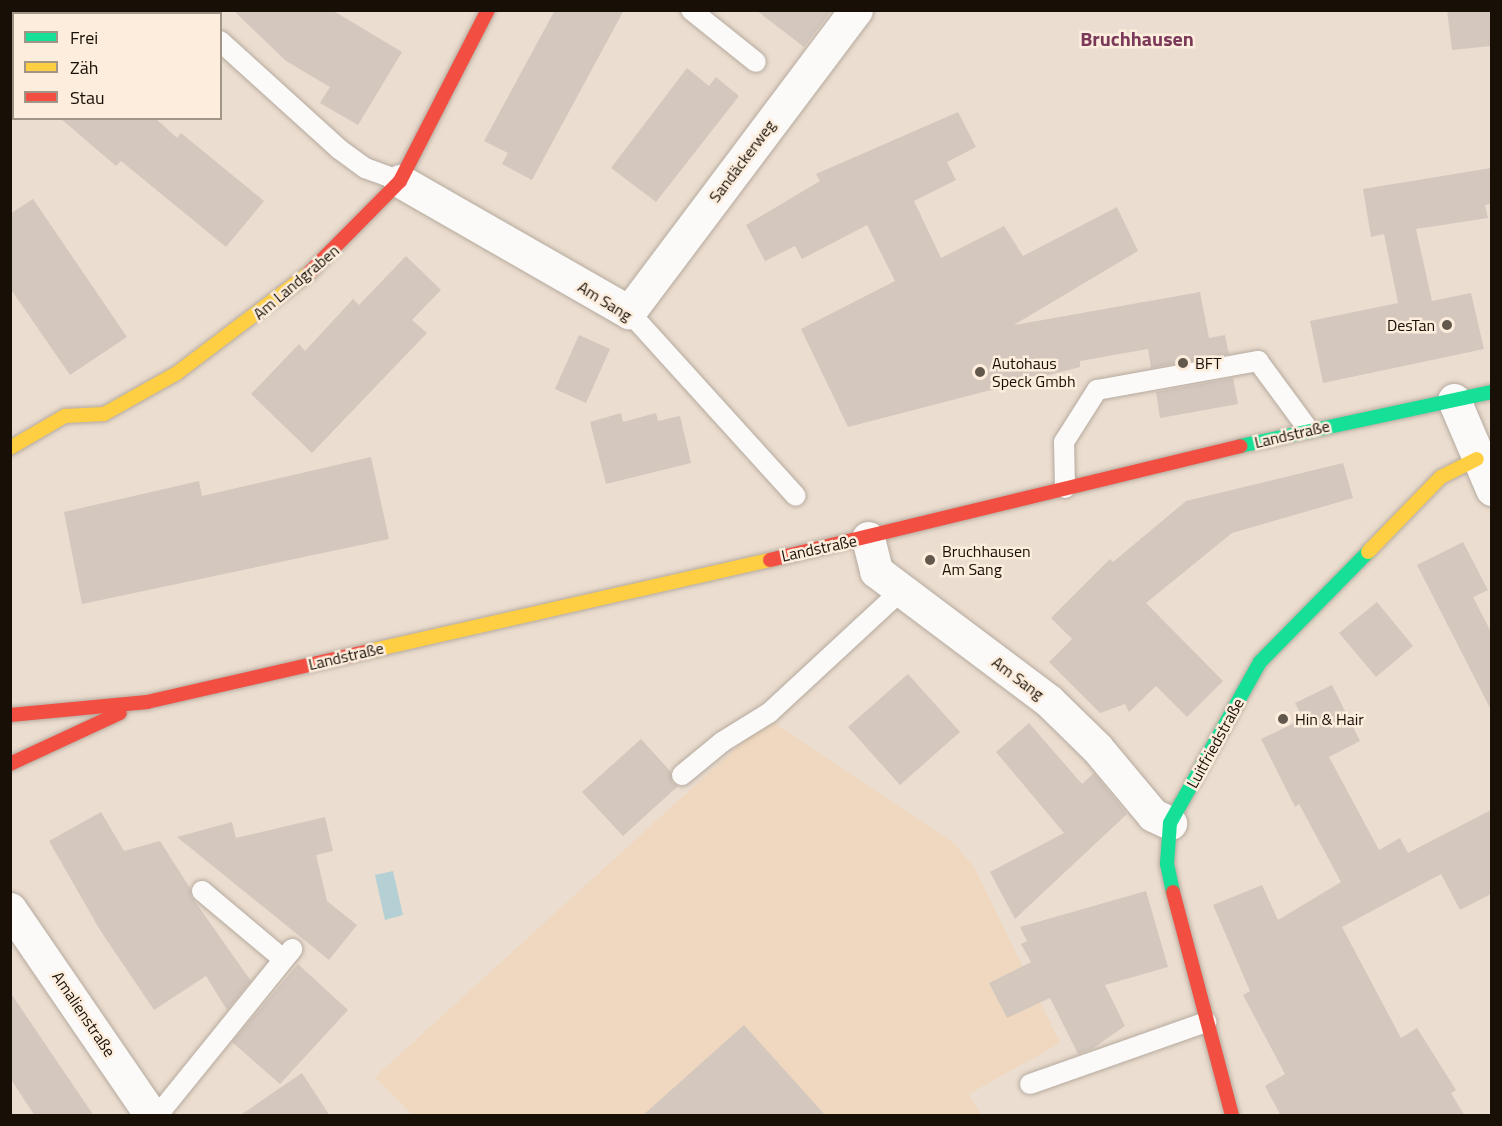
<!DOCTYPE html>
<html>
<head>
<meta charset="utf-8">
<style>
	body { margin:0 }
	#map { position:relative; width:1502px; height:1126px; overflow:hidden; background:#ebddcf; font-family:"Titillium Web",sans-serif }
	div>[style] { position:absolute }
	.built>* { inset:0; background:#efd8bf }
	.water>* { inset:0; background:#b4d0d5 }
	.building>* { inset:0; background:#d4c7be }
	.roads { filter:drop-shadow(0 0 2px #b5aa9f) drop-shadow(0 0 2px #b5aa9f) }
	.lane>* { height:20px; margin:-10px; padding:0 10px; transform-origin:10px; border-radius:10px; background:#fcfaf8 }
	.street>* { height:33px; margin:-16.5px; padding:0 16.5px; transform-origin:16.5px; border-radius:16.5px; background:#fcfaf8 }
	.fast>* { height:14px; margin:-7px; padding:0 7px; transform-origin:7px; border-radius:7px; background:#16e098 }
	.slow>* { height:14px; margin:-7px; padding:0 7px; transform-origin:7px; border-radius:7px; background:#ffcf43 }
	.jam>* { height:14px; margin:-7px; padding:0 7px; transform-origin:7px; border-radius:7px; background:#f24e42 }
	.dots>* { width:16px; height:16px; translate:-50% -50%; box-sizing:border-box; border:3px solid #fceddd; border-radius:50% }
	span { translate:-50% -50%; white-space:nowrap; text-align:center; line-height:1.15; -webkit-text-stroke:5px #fceddd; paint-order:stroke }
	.street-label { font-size:16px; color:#181006 }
	.poi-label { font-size:16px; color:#181006 }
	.right { translate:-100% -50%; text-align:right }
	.left { translate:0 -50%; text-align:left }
	.quarter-label { font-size:20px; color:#7b395a; font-weight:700 }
	.frame { position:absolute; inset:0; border:12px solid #181006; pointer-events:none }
	.legend { position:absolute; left:12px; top:12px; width:210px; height:108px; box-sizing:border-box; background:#fceddd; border:2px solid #a19587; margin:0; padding:8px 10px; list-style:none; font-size:18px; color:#181006 }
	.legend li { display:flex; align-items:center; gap:12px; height:30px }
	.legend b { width:30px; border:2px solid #a19587 }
</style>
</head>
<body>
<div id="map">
	<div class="built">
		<i style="clip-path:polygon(768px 719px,955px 844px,975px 869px,1060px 1043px,969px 1094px,981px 1115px,412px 1115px,375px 1077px)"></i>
	</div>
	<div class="water">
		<i style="clip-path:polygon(393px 871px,403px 915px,385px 920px,375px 875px)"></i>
	</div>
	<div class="building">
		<i style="clip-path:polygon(233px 10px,332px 10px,402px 52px,358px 125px,320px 103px,330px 87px,286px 61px)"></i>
		<i style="clip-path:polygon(555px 10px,624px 10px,532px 180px,502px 164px,508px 153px,484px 141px)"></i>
		<i style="clip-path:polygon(756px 10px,832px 10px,804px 47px)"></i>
		<i style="clip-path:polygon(1447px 10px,1491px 10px,1491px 46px,1452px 50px)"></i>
		<i style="clip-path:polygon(687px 68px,709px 86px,716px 77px,739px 96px,656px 202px,611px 168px)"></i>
		<i style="clip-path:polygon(958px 112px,976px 147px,947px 162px,956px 180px,914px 201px,941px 258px,1004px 226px,1023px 256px,1117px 207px,1138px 251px,1014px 325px,1200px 292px,1209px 338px,1225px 335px,1229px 354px,1151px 368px,1148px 349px,1080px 361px,1080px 367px,848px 427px,801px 329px,895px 281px,867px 225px,802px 259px,795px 246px,765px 261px,746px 225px,820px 181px,816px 174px)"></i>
		<i style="clip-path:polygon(60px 118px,155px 118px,177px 138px,181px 133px,264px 201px,226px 247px,121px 161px,116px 166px)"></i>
		<i style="clip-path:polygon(1491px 168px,1491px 204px,1485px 205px,1488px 218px,1416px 229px,1432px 301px,1471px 293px,1484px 349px,1323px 383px,1310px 321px,1398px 303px,1384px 234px,1371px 237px,1363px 189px)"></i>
		<i style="clip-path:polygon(33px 199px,127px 337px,70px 375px,10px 288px,10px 214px)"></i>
		<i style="clip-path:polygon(406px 256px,441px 290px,412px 320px,427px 333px,312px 453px,251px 394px,299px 344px,305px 351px,353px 299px,359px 305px)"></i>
		<i style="clip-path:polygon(579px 335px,610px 349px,586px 403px,555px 389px)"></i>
		<i style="clip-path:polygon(1233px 378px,1238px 404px,1160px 418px,1156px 392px)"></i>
		<i style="clip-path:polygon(621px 413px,623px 422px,656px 413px,658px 421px,680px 416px,691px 463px,606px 484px,590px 422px)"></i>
		<i style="clip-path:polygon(371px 457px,389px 539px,82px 604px,64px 512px,199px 481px,202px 496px)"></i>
		<i style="clip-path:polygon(1343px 463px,1353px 498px,1232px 533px,1146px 603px,1223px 681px,1187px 717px,1156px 686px,1129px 712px,1125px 704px,1100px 713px,1049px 662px,1072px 639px,1051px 618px,1110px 559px,1113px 562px,1186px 501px)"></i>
		<i style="clip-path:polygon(1463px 542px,1488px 590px,1473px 597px,1491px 632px,1491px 710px,1417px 565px)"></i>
		<i style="clip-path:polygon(1377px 602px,1413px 646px,1376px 677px,1339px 633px)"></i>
		<i style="clip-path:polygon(908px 674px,960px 732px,900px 785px,848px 727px)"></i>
		<i style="clip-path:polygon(1332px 685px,1360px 741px,1329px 757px,1379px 850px,1400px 838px,1408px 853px,1491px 810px,1491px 894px,1460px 910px,1441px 874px,1342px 927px,1401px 1038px,1417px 1028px,1456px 1090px,1451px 1093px,1465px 1116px,1281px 1116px,1265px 1086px,1285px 1074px,1243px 995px,1250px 991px,1213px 905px,1262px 885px,1278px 920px,1341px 882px,1299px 804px,1295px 807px,1261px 739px,1303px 719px,1295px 703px)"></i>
		<i style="clip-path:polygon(1029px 723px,1082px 784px,1094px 773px,1127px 814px,1015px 919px,990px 872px,1064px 833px,996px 752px)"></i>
		<i style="clip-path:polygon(641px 739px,671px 772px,672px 782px,678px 786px,623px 836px,582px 792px)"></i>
		<i style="clip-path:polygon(101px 812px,124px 851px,160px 841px,190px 888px,191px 896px,251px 981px,227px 1010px,206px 976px,154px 1010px,100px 930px,49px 841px)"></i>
		<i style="clip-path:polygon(325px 817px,333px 851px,316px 855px,325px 892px,327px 901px,357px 925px,329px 960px,177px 837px,232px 822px,236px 838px)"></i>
		<i style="clip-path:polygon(1146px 891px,1168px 967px,1105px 985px,1125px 1026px,1092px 1049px,1078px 1054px,1050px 998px,1007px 1018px,989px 983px,1031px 962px,1021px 944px,1027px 941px,1020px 927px)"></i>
		<i style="clip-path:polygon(298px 964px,348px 1010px,280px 1084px,232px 1042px)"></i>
		<i style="clip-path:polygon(10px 992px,94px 1116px,35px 1116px,10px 1078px)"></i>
		<i style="clip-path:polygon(744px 1025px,826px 1116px,642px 1116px)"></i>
		<i style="clip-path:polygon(302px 1073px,330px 1116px,239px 1116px)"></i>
	</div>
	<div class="roads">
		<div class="lane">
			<i style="left:186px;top:10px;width:6px;rotate:45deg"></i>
			<i style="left:691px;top:10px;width:83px;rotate:38.7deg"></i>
			<i style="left:220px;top:41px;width:161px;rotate:42.2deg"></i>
			<i style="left:339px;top:149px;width:32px;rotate:36deg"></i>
			<i style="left:365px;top:168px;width:37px;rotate:20deg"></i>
			<i style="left:629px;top:312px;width:248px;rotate:47.8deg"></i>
			<i style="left:1065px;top:488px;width:46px;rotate:-91.2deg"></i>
			<i style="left:1064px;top:442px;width:62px;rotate:-57.6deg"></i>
			<i style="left:1097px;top:390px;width:164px;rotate:-10.2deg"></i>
			<i style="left:1258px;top:361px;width:84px;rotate:53.7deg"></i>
			<i style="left:682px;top:775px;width:52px;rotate:-39.5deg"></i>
			<i style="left:722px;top:742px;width:55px;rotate:-31.7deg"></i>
			<i style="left:769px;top:713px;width:181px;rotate:-42.8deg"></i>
			<i style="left:202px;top:891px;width:106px;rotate:40deg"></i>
			<i style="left:1030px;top:1084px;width:187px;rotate:-19.4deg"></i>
			<i style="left:157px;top:1116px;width:215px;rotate:-51deg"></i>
		</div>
		<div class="street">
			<i style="left:400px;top:181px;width:264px;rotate:29.8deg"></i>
			<i style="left:629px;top:312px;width:378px;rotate:-53.1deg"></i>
			<i style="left:1454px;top:400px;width:97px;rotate:66.9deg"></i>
			<i style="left:868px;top:538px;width:34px;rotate:76deg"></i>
			<i style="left:876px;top:571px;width:216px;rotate:36.9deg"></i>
			<i style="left:1049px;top:701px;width:67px;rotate:44.4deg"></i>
			<i style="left:1097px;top:748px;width:87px;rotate:50.1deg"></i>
			<i style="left:1153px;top:815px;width:19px;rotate:25deg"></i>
			<i style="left:10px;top:909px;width:251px;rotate:55.6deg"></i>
		</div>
		<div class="fast">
			<i style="left:1240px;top:446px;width:258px;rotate:-12.1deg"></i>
			<i style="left:1173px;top:892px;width:29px;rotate:-102deg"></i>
			<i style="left:1167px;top:864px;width:41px;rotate:-85.8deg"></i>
			<i style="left:1170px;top:823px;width:184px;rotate:-60.8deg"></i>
			<i style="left:1260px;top:662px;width:154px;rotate:-45.5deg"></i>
		</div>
		<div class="slow">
			<i style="left:10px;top:448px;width:64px;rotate:-30.2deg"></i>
			<i style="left:65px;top:416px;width:39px;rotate:-3deg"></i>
			<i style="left:104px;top:414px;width:84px;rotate:-29.3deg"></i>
			<i style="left:177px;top:373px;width:166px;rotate:-37.1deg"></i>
			<i style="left:1368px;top:552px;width:105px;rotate:-45.8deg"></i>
			<i style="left:1441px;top:477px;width:40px;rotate:-26.6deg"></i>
			<i style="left:369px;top:651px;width:411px;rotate:-12.8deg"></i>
		</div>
		<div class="jam">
			<i style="left:309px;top:273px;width:129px;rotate:-45.3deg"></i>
			<i style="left:400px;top:181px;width:192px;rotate:-62.8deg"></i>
			<i style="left:770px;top:560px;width:484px;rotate:-13.6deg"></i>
			<i style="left:10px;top:715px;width:138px;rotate:-5.4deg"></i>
			<i style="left:147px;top:702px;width:228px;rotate:-12.9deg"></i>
			<i style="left:10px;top:764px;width:121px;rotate:-24.9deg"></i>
			<i style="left:1173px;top:892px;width:232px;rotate:75.2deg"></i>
		</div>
	</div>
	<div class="dots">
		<i style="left:1447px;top:325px;background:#62584c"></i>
		<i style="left:1183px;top:363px;background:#62584c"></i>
		<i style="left:980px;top:372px;background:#62584c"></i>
		<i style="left:930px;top:560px;background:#62584c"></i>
		<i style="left:1283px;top:719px;background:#62584c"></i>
	</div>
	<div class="street-label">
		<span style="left:742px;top:161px;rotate:-53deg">Sandäckerweg</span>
		<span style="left:296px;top:282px;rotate:-40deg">Am Landgraben</span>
		<span style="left:605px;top:301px;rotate:32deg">Am Sang</span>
		<span style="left:1292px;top:434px;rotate:-13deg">Landstraße</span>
		<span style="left:819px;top:548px;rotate:-12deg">Landstraße</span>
		<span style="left:346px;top:656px;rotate:-13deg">Landstraße</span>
		<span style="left:1018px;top:678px;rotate:37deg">Am Sang</span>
		<span style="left:1215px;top:743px;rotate:-61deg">Luitfriedstraße</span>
		<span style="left:84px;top:1014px;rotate:56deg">Amalienstraße</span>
	</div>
	<div class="poi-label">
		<span class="right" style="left:1435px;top:325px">DesTan</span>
		<span class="left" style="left:992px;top:372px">Autohaus<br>Speck Gmbh</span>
		<span class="left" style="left:1195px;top:363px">BFT</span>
		<span class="left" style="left:942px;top:560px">Bruchhausen<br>Am Sang</span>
		<span class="left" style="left:1295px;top:719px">Hin &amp; Hair</span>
	</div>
	<div class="quarter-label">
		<span style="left:1137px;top:38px">Bruchhausen</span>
	</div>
	<div class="frame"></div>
	<ul class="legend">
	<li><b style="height:8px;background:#16e098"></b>Frei</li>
	<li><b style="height:8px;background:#ffcf43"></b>Zäh</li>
	<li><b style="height:8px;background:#f24e42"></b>Stau</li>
	</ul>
</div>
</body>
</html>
